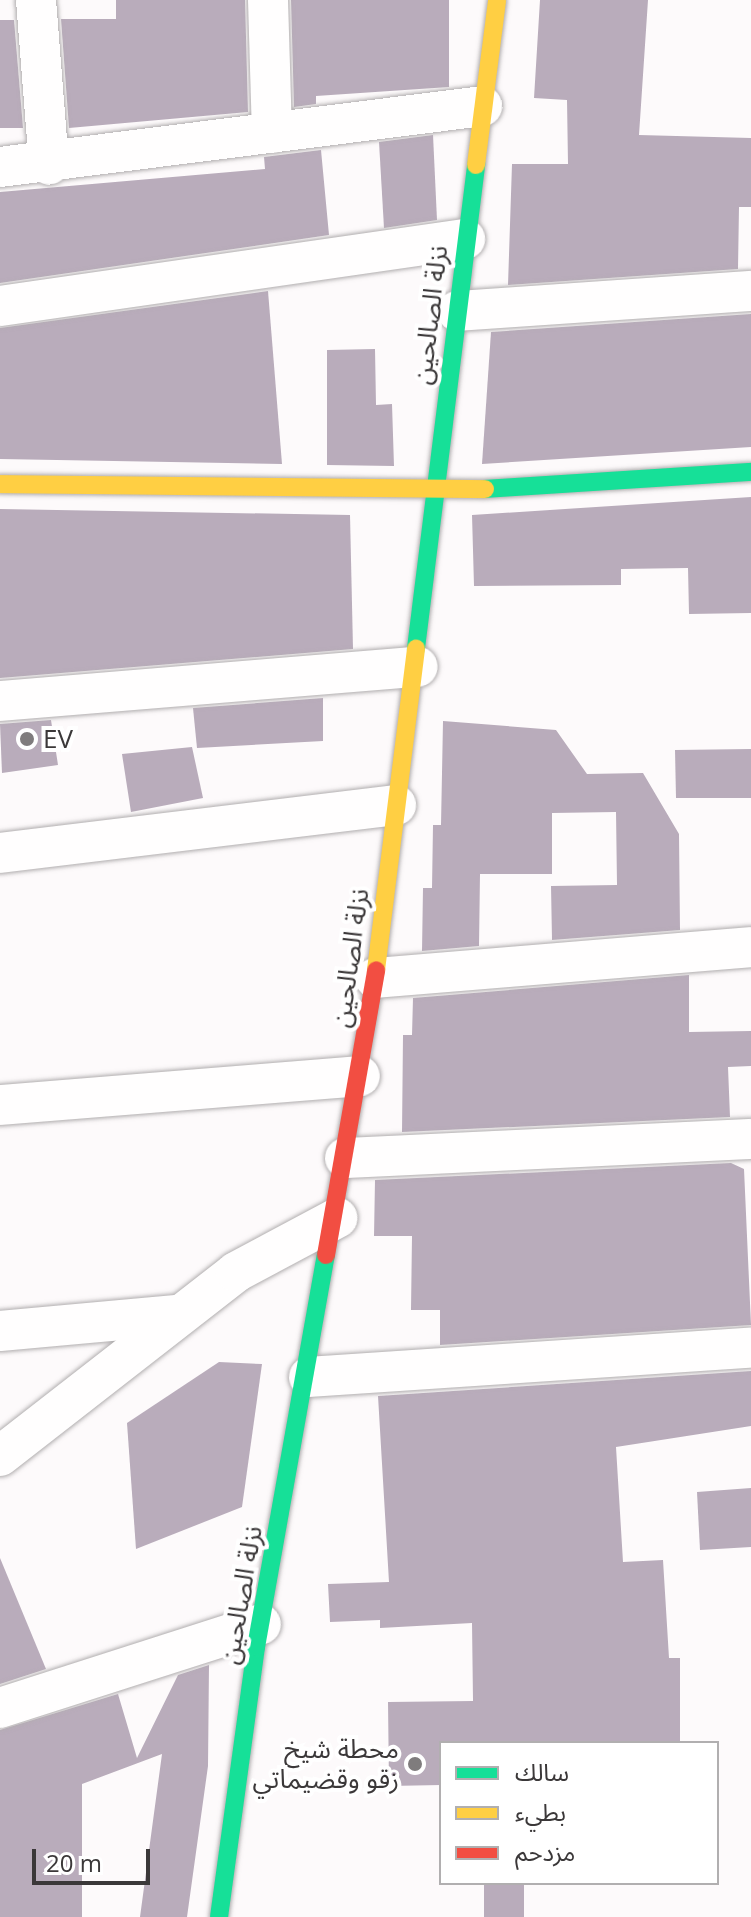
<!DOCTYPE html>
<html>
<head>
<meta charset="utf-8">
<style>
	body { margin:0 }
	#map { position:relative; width:751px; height:1917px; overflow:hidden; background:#fdfafb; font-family:"Open Sans","Noto Sans Arabic",sans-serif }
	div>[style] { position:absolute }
	.building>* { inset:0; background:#b9acbb }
	.roads { filter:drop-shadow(0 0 2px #b1aeaf) drop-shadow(0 0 2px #b1aeaf) }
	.street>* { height:40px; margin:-20px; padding:0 20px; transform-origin:20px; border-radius:20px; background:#fffefe }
	.fast>* { height:18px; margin:-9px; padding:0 9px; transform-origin:9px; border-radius:9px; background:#16e098 }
	.slow>* { height:18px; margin:-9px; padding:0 9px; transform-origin:9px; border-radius:9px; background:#ffcf43 }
	.jam>* { height:18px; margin:-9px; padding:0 9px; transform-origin:9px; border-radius:9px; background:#f24e42 }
	.dots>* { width:22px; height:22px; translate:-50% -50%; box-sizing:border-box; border:4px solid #fff; border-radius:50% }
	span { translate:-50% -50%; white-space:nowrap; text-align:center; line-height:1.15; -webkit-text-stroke:8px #fff; paint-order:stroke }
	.street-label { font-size:26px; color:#3b3839 }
	.poi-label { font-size:26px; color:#3b3839 }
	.left { translate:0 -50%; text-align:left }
	.right { translate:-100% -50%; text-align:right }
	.legend { position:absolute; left:439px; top:1741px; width:280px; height:144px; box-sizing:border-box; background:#fff; border:2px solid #b1afb0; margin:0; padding:10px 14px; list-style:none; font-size:24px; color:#3b3839 }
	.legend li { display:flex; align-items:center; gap:16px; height:40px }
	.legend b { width:40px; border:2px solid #b1afb0 }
	.scale { position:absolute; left:32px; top:1849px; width:118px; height:36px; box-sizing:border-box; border:4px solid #3b3839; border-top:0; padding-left:10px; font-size:24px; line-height:28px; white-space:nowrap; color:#3b3839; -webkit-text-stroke:6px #fff; paint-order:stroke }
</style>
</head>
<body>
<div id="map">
	<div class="building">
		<i style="clip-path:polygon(116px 0,245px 0,248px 112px,69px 128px,61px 19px,116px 19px)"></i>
		<i style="clip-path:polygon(291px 0,449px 0,449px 87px,316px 96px,316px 104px,294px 107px)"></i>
		<i style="clip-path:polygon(540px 0,648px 0,639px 135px,751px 138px,751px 207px,739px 207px,738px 269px,508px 285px,512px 164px,568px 164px,567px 100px,534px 98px)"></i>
		<i style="clip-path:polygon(0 20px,14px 20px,23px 128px,0 128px)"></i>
		<i style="clip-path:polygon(433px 135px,437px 220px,384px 228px,379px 142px)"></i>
		<i style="clip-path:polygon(321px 150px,329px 235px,0 283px,0 192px,265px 169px,264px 157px)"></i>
		<i style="clip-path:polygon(268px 291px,282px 464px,0 459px,0 328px)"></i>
		<i style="clip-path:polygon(751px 314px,751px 447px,482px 464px,491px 332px)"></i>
		<i style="clip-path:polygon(375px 349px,376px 405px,392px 404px,394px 466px,327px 465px,327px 350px)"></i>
		<i style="clip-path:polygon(751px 497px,751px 613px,689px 614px,688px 568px,621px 569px,621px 585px,474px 586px,472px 515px)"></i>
		<i style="clip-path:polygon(0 509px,350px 515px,353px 649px,0 678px)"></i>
		<i style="clip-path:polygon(323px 698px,323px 741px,197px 748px,193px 708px)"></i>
		<i style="clip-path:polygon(51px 720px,58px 765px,2px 773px,0 724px)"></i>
		<i style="clip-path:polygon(443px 721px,556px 730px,587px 774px,643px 773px,679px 834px,680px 930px,552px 940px,551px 886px,617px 885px,616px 812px,552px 813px,552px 874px,480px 874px,479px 946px,422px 951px,423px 888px,432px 888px,433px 825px,441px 825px)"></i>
		<i style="clip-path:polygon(192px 747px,203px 798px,131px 812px,122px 754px)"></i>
		<i style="clip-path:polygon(751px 749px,751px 798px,676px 798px,675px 750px)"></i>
		<i style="clip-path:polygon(689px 975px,689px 1032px,751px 1031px,751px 1066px,728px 1067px,730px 1117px,402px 1132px,403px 1035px,412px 1035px,413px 998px)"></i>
		<i style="clip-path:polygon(731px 1163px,744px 1169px,751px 1325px,440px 1345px,440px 1310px,411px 1310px,412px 1236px,374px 1236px,375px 1180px)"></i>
		<i style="clip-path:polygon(219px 1362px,262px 1364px,242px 1507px,136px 1549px,127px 1423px)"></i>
		<i style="clip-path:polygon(751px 1371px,751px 1426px,616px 1447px,623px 1562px,663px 1560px,669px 1658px,680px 1658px,680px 1743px,441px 1743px,441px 1785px,389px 1786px,388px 1702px,473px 1701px,472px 1623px,380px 1628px,380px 1620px,330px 1622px,328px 1584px,389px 1582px,378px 1396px)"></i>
		<i style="clip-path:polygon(751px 1488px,751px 1547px,700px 1550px,697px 1492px)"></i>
		<i style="clip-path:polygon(0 1558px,46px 1669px,0 1684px)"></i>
		<i style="clip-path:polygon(209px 1665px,208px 1766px,187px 1917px,140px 1917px,162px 1754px,82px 1784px,82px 1917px,0 1917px,0 1730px,118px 1694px,137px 1758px,178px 1675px)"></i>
		<i style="clip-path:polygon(484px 1883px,524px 1883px,524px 1917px,484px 1917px)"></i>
	</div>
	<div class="roads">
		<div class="street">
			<i style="left:36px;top:0;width:165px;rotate:85.5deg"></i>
			<i style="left:268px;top:0;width:133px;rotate:88.3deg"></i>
			<i style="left:0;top:167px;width:486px;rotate:-7.2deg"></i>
			<i style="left:0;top:306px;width:470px;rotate:-8.2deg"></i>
			<i style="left:457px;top:311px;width:295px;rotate:-3.9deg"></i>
			<i style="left:0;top:701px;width:419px;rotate:-4.7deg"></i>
			<i style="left:0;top:853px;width:399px;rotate:-6.9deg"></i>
			<i style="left:375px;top:978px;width:377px;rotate:-4.7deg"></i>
			<i style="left:0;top:1105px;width:361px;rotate:-4.6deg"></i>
			<i style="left:345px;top:1158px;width:406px;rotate:-2.7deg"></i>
			<i style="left:0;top:1331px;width:177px;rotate:-5.2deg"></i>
			<i style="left:309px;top:1377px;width:443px;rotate:-3.8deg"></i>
			<i style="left:0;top:1456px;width:299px;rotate:-37.9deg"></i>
			<i style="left:236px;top:1272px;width:115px;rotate:-28.1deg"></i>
			<i style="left:0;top:1708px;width:274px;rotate:-17.8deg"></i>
		</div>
		<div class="fast">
			<i style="left:485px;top:489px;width:267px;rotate:-3.7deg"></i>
			<i style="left:416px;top:648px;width:487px;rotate:-82.9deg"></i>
			<i style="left:219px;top:1917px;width:273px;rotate:-82.2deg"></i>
			<i style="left:256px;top:1647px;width:398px;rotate:-79.9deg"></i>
		</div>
		<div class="slow">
			<i style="left:476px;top:165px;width:166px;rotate:-82.7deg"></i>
			<i style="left:0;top:484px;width:485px;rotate:0.6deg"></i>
			<i style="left:376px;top:970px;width:324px;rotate:-82.9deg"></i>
		</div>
		<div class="jam">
			<i style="left:326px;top:1255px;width:289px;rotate:-80deg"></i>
		</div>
	</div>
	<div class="dots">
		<i style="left:27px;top:739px;background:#7f7c7d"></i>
		<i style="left:415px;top:1764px;background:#7f7c7d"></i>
	</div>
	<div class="street-label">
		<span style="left:430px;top:315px;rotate:-83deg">نزلة الصالحين</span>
		<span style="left:350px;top:958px;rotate:-82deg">نزلة الصالحين</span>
		<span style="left:241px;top:1595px;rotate:-80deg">نزلة الصالحين</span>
	</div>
	<div class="poi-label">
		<span class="left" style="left:43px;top:739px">EV</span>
		<span class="right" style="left:399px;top:1764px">محطة شيخ<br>زقو وقضيماتي</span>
	</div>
	<ul class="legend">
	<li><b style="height:10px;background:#16e098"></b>سالك</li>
	<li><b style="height:10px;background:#ffcf43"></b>بطيء</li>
	<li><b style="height:10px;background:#f24e42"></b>مزدحم</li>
	</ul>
	<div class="scale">20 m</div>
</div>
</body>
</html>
